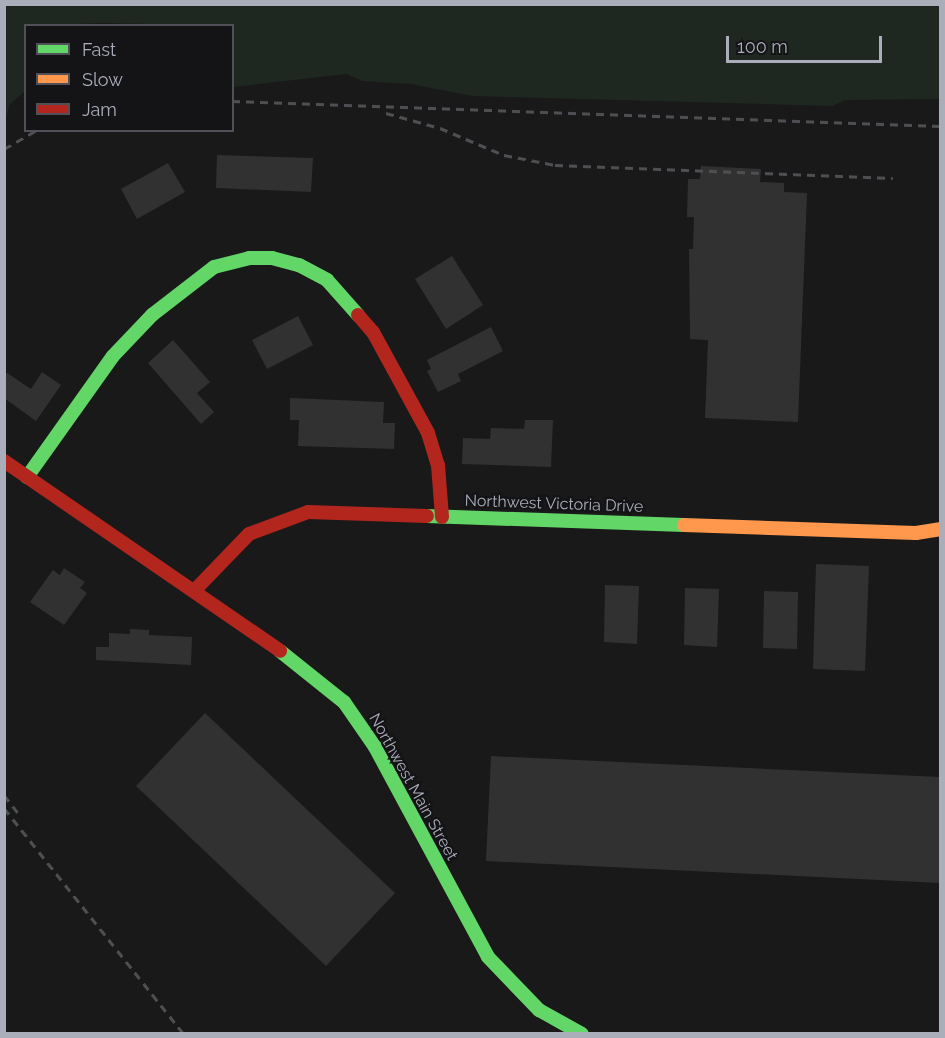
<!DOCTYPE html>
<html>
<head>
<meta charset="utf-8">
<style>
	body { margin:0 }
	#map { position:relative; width:945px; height:1038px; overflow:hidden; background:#19191a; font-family:Raleway,sans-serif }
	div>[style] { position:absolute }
	.green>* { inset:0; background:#1f2721 }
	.building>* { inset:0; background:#313132 }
	.fast>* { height:14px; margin:-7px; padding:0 7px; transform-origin:7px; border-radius:7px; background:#63d668 }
	.slow>* { height:14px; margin:-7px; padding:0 7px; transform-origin:7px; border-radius:7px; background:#ff974d }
	.jam>* { height:14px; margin:-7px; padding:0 7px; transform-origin:7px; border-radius:7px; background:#b3261e }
	.rail>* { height:3px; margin-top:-1.5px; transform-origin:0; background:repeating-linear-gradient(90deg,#4d4f52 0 8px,transparent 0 14px) }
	span { translate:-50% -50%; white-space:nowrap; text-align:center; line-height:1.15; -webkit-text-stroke:4.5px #141316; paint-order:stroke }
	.street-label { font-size:16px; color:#aaaebb }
	.frame { position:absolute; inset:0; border:6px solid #aaaebb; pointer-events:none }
	.legend { position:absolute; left:24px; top:24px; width:210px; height:108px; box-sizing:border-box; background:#141316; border:2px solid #505158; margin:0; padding:8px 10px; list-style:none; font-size:18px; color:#aaaebb }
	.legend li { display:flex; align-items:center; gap:12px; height:30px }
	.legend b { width:30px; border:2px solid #505158 }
	.scale { position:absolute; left:726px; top:36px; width:156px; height:27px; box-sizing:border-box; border:3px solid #aaaebb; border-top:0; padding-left:8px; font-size:18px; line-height:21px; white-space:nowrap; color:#aaaebb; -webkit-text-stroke:4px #141316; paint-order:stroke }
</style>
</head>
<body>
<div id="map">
	<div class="green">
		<i style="clip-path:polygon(5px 4px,940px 5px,940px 99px,845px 100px,833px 106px,472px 96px,411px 84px,362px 81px,347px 74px,233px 87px,232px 26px,103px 23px,26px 26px,25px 91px,10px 104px,5px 120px)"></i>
	</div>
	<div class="building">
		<i style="clip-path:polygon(217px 155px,313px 158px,311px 192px,216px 188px)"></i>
		<i style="clip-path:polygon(168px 163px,185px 192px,137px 219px,121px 189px)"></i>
		<i style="clip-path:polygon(701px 166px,761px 169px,760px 182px,784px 183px,784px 192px,807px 193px,798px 422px,705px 418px,708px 340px,690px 339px,689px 249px,693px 249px,694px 217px,687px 217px,688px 179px,700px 179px)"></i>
		<i style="clip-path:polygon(452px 256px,483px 305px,446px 329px,415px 279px)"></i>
		<i style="clip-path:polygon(298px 316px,313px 345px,267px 369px,252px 340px)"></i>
		<i style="clip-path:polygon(491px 327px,503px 351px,458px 374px,461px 381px,438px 392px,427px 371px,431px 369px,427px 360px)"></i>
		<i style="clip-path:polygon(173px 340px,210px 382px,197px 393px,214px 412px,201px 424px,148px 363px)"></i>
		<i style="clip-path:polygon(4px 371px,31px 389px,42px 372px,61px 385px,36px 421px,4px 398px)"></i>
		<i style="clip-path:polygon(290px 398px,384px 402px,383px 423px,395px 423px,394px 449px,298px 446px,299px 420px,290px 420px)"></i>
		<i style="clip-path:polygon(525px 420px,553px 420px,551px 467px,462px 464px,463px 438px,490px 439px,491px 428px,524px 429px)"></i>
		<i style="clip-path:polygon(816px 564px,869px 566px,865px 671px,813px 669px)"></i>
		<i style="clip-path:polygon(64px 568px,85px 582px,80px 588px,87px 593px,64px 625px,30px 602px,53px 570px,60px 575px)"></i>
		<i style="clip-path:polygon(605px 585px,639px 586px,637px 644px,604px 642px)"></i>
		<i style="clip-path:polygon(685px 588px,719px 589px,717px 647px,684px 645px)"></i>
		<i style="clip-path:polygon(764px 591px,798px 592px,797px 649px,763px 648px)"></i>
		<i style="clip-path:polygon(130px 629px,149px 630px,149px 635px,192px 637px,191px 665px,96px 660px,96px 647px,109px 647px,109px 633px,130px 634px)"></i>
		<i style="clip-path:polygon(205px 713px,395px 893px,326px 966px,136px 786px)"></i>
		<i style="clip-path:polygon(491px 756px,940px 777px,940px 883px,486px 861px)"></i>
	</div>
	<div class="fast">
		<i style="left:27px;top:477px;width:148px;rotate:-54.6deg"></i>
		<i style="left:113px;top:356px;width:57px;rotate:-46.4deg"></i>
		<i style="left:152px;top:315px;width:78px;rotate:-37.7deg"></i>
		<i style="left:214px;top:267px;width:36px;rotate:-14deg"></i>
		<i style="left:249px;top:258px;width:23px"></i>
		<i style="left:272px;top:258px;width:28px;rotate:15deg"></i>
		<i style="left:299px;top:265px;width:32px;rotate:28deg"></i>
		<i style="left:327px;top:280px;width:47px;rotate:48.5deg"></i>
		<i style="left:427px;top:516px;width:257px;rotate:2deg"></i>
		<i style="left:280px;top:651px;width:82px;rotate:38.6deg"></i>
		<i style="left:344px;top:702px;width:55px;rotate:55.4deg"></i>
		<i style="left:375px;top:747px;width:238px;rotate:61.7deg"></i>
		<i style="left:488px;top:957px;width:74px;rotate:46.1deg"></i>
		<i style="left:539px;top:1010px;width:49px;rotate:29.2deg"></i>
	</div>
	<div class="slow">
		<i style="left:684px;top:525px;width:232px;rotate:2deg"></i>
		<i style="left:916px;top:533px;width:24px;rotate:-9deg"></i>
	</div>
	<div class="jam">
		<i style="left:358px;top:315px;width:23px;rotate:49deg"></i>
		<i style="left:373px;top:332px;width:115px;rotate:61.4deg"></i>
		<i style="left:428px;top:433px;width:34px;rotate:73deg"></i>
		<i style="left:438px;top:465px;width:52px;rotate:85.6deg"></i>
		<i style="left:4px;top:461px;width:335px;rotate:34.5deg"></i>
		<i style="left:194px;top:591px;width:79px;rotate:-46deg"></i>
		<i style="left:249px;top:534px;width:63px;rotate:-20.4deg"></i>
		<i style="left:308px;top:512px;width:119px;rotate:1.9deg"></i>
	</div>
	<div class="rail">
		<i style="left:232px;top:101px;width:708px;rotate:2.02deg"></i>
		<i style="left:386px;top:113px;width:56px;rotate:15.5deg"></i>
		<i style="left:440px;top:128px;width:69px;rotate:22.9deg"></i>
		<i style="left:504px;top:155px;width:52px;rotate:11.1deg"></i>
		<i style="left:555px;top:165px;width:338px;rotate:2.2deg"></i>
		<i style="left:4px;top:149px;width:38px;rotate:-30deg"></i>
		<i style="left:4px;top:795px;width:24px;rotate:52deg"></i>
		<i style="left:4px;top:808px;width:289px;rotate:51.5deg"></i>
	</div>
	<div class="street-label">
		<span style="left:554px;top:504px;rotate:2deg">Northwest Victoria Drive</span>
		<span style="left:413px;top:787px;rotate:61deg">Northwest Main Street</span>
	</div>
	<div class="frame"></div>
	<ul class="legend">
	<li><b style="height:8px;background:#63d668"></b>Fast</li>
	<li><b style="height:8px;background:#ff974d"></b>Slow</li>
	<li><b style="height:8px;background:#b3261e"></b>Jam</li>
	</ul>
	<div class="scale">100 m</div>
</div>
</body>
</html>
